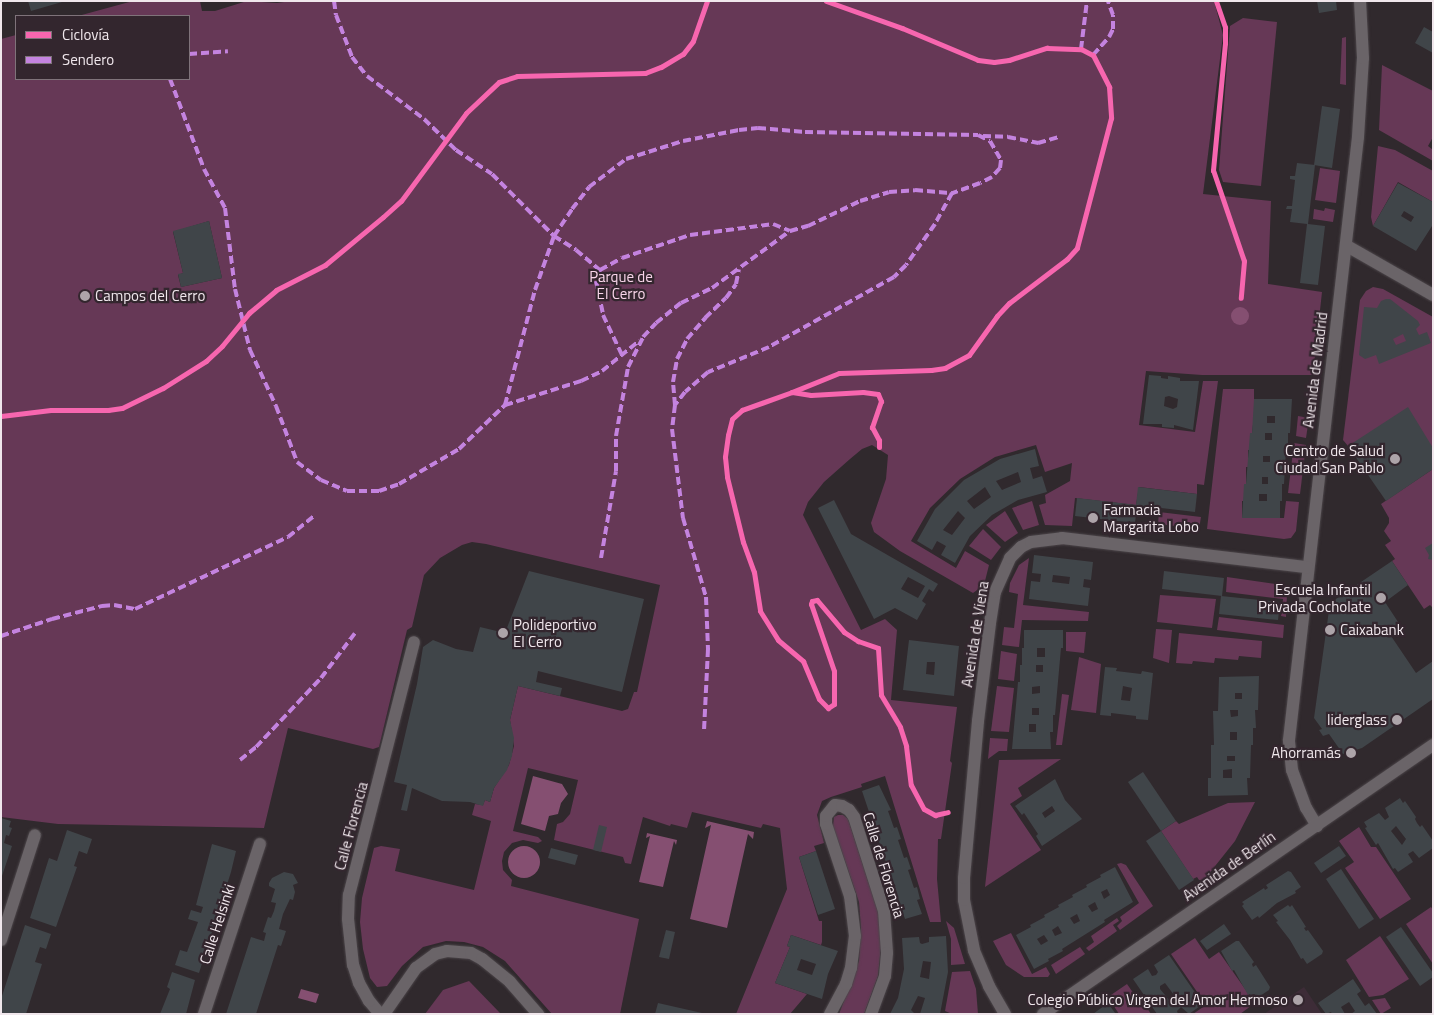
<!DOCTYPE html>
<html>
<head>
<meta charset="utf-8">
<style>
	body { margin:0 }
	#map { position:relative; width:1434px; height:1015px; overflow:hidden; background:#30292d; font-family:"Titillium Web",sans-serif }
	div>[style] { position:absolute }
	.built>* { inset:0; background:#3d2c37 }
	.green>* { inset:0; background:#663856 }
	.water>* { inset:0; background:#854f71 }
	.round { border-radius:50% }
	.building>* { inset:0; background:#404549 }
	.roads { filter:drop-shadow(0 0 1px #4b4549) drop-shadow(0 0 1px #4b4549) }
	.minor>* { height:12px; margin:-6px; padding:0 6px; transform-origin:6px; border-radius:6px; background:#6a6468 }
	.quiet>* { height:4px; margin-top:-2px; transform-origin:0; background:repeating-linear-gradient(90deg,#c483df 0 8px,transparent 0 12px) }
	.cycleway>* { height:5px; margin:-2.5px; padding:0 2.5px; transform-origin:2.5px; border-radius:2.5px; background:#f766af }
	.dots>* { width:14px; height:14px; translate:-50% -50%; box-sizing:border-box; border:2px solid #33262e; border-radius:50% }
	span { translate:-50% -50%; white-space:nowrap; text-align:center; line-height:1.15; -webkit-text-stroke:4.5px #33262e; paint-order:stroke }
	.park-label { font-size:15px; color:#f8d4e9 }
	.poi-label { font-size:15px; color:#f0e7ec }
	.left { translate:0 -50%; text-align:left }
	.right { translate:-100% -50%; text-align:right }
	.street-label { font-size:15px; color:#f0e7ec }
	.frame { position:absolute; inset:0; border:2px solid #f0e7ec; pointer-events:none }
	.legend { position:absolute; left:15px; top:15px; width:175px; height:65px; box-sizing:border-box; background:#33262e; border:1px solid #7f737a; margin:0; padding:6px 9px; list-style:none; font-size:15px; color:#f0e7ec }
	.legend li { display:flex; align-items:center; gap:10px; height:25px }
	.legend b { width:25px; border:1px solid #7f737a }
</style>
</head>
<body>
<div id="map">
	<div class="built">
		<i style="clip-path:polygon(1304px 987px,1322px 1014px,1264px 1014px)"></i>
	</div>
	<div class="green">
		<i style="clip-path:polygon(evenodd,133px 1px,200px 1px,202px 11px,215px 11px,247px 1px,277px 3px,291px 1px,1214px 1px,1223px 35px,1203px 194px,1271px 201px,1268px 284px,1322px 292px,1313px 375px,1202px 375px,1146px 371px,1139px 425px,1195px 432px,1203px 381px,1218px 381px,1204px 485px,1197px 484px,1197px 494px,1139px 487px,1136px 505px,1075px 498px,1072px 526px,1045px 525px,1039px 505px,1046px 503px,1045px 495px,1070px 481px,1072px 463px,1045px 472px,1036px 445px,995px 457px,960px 479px,930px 508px,911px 541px,956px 568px,965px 551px,989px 565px,984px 585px,973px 593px,900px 551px,874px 532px,871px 523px,886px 479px,888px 455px,872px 445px,862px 449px,850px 459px,824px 482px,808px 502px,803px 515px,861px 630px,885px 619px,897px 630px,891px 700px,957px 707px,950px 761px,952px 763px,941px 839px,938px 839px,937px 879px,941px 922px,930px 922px,885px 776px,861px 784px,862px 787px,831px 797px,822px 801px,817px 815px,824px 843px,814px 846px,816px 851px,799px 857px,819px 921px,822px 921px,822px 942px,821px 945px,791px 935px,787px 946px,790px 947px,775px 983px,807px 994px,790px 1014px,736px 1014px,787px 889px,780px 828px,763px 824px,761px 828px,692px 812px,687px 828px,671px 824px,670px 826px,643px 817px,631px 864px,625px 863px,623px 857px,554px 840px,557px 824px,563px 822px,570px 814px,578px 780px,528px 768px,513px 831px,538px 837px,542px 841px,538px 843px,523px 840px,512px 843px,504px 852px,502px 861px,503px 870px,512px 880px,511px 886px,639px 919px,620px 1014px,552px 1014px,505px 961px,483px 947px,464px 942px,446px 941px,423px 947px,402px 966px,387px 986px,377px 987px,370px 978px,363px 949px,360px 922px,362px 898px,374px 848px,381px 846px,400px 849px,395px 871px,474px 890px,491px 821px,472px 815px,475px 804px,483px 805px,485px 800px,490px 802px,494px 788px,509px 765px,514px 746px,510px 720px,518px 686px,622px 711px,628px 709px,634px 692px,637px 692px,660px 585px,486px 544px,472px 542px,462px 545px,440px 558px,424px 575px,412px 627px,407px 630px,379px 747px,373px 749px,288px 728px,264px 828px,58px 824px,1px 817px,1px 39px,16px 35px,16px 79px,189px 79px,189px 16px,78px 16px,133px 1px,209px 221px,222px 278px,181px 287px,178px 275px,183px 273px,173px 232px,209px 221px)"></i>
		<i style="clip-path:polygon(1243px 18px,1277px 22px,1261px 186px,1223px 182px,1219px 170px,1230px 26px)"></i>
		<i style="clip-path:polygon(1346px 37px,1346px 85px,1340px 84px,1342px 38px)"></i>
		<i style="clip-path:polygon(1382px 65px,1433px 91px,1433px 137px,1428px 146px,1433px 150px,1433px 161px,1379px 130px)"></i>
		<i style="clip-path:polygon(1378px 146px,1395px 150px,1433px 171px,1433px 202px,1398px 182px,1373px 226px,1371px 217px)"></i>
		<i style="clip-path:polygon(1320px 168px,1340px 171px,1336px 203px,1315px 200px)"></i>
		<i style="clip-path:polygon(1325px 208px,1335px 210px,1333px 222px,1313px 219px,1314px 209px,1324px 211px)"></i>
		<i style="clip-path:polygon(1373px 287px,1383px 289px,1433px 317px,1433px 448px,1348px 446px,1343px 440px,1360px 300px,1366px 291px)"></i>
		<i style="clip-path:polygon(1223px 389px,1254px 389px,1254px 416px,1252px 433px,1250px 434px,1250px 450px,1248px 450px,1248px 467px,1246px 467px,1246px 484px,1244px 484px,1244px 501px,1242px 501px,1242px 518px,1284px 518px,1286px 501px,1299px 502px,1296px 531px,1291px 538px,1284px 539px,1207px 529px)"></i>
		<i style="clip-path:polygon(1298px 416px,1309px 418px,1306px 438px,1296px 436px)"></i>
		<i style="clip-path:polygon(1294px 443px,1306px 445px,1300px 494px,1288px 493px)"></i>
		<i style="clip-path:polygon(1433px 469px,1433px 608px,1430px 605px,1424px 609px,1392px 561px,1395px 559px,1385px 545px,1391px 541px,1384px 531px,1389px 523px,1389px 518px,1381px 504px)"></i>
		<i style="clip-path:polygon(1032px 501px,1039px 525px,1023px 530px,1012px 508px)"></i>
		<i style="clip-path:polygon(1005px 511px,1018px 533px,1005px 542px,986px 525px)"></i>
		<i style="clip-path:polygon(1159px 512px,1201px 517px,1199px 529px,1158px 524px)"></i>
		<i style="clip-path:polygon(983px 529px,1001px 547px,991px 560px,969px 546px)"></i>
		<i style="clip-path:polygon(1029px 558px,1023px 605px,1089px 612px,1088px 621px,1022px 620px,1019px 647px,1002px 645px,1004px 627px,1014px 628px,1018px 594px,1009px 592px,1010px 583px,1019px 565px)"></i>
		<i style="clip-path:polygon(1227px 577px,1283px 585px,1287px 594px,1286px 617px,1281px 616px,1283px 599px,1226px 592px)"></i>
		<i style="clip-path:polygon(1160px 595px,1216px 599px,1212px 628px,1157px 622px)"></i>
		<i style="clip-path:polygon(1219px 617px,1284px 625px,1283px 638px,1217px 630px)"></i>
		<i style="clip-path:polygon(1156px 629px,1172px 630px,1169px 663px,1153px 658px)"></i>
		<i style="clip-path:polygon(1066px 632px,1086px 632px,1084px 653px,1066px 651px)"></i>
		<i style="clip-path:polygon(1179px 633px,1262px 641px,1261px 658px,1239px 656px,1238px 660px,1215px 658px,1214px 663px,1193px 661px,1192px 664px,1176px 663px)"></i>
		<i style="clip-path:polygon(1001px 651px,1017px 654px,1014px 681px,998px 679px)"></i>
		<i style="clip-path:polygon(1079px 657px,1101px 664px,1096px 713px,1071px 710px)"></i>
		<i style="clip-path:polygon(997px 686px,1014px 688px,1009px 732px,991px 731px)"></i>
		<i style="clip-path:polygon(1062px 694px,1069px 695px,1062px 745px,1056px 745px)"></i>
		<i style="clip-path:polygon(990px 738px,1008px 739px,1007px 751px,999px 751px,988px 759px)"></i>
		<i style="clip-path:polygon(999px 760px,1061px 759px,1018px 788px,1022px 796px,1010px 804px,1041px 850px,985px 887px)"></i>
		<i style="clip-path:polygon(1255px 802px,1235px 841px,1204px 880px,1199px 880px,1197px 877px,1193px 879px,1161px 831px,1176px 821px,1179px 824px,1228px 803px)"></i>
		<i style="clip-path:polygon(838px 815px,843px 815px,848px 819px,878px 912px,881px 946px,878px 976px,864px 1014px,839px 1014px,859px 961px,861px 928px,859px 902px,833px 826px,834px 817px)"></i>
		<i style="clip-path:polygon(1359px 827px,1371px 847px,1376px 847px,1411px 899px,1380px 919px,1345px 868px,1354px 862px,1339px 841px)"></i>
		<i style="clip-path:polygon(1121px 863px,1126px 865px,1153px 906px,1120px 930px,1117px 926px,1122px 921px,1120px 917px,1139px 903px,1117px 864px)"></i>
		<i style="clip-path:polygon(1431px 907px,1433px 910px,1433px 964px,1406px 924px)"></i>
		<i style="clip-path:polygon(1117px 918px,1119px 921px,1113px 925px,1117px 931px,1089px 951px,1086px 948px,1094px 942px,1091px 936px)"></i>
		<i style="clip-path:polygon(946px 921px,954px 928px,965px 964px,951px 965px,951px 939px)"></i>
		<i style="clip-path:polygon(1011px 933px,1032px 974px,1046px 967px,1050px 974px,1048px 977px,1024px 977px,1006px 965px,993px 941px)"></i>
		<i style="clip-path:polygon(1380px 936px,1409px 979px,1383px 995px,1369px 997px,1346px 960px)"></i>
		<i style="clip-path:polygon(1195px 938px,1209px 959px,1219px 952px,1255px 1003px,1240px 1014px,1193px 1014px,1206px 1005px,1171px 954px)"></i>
		<i style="clip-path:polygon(1080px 947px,1085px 954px,1056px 974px,1051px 965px)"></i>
		<i style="clip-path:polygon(970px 971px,976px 989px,978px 1014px,952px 1014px,945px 1011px,952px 972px)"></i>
		<i style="clip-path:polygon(469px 981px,501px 1014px,425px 1014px,443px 990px)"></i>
		<i style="clip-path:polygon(1127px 984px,1143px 1007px,1145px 1005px,1151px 1014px,1119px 1014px,1108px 997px)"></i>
		<i style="clip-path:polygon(1385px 998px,1391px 1008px,1381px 1014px,1372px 1000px)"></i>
	</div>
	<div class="water">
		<i class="round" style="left:1231px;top:307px;width:18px;height:18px"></i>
		<i style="clip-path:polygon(533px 776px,562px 784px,568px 794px,561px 803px,558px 814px,549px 816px,545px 831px,521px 824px)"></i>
		<i style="clip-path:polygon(707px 821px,754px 832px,753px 839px,748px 834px,727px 928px,690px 919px,711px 825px,705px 828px)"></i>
		<i style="clip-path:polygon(647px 833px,677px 840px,676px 845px,674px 841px,663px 887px,639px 882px,650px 836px,646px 838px)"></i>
		<i class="round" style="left:508px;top:846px;width:32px;height:32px"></i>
		<i style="clip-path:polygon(301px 989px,319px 994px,316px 1003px,298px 998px)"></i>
	</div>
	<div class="building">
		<i style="clip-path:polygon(28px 1px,62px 1px,62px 2px,31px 11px)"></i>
		<i style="clip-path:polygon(1317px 1px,1336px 1px,1337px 10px,1319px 13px)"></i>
		<i style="clip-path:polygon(1424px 27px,1433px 32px,1433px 53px,1415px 43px)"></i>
		<i style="clip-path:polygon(1322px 106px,1340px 109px,1332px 168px,1314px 165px)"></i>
		<i style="clip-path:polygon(1297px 163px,1315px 165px,1308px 224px,1325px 226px,1318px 285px,1300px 283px,1307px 224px,1290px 222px,1292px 209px,1286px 209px,1287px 206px,1292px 206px,1295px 180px,1290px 179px,1290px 176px,1295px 176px)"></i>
		<i style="clip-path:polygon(evenodd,1398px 183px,1433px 202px,1432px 226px,1416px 251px,1373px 226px,1398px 183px,1404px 211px,1414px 217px,1411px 222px,1401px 216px,1404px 211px)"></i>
		<i style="clip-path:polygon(209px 221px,222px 278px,181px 287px,178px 274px,183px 273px,173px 231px)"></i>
		<i style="clip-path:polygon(evenodd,1386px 299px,1390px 299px,1418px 321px,1420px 325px,1416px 329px,1419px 335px,1427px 332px,1431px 343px,1379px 364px,1376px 355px,1365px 359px,1359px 355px,1364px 307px,1377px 308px,1381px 301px,1386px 299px,1403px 334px,1406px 341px,1396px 345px,1393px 339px,1403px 334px)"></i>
		<i style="clip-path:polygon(evenodd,1149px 375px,1161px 376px,1161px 378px,1168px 379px,1168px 376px,1180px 378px,1180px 381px,1199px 381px,1193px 430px,1174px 425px,1174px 428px,1162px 427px,1162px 424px,1143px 424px,1149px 375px,1169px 396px,1178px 399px,1177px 407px,1173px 409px,1164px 406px,1165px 397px,1169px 396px)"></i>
		<i style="clip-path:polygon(evenodd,1254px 399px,1292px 399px,1290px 433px,1288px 433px,1288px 450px,1286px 450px,1284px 484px,1282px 484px,1282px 501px,1280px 501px,1280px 518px,1242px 518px,1244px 484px,1246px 484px,1250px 433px,1252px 433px,1254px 399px,1267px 416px,1275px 416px,1275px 423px,1267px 423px,1267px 416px,1254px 399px,1265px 433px,1272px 433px,1272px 440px,1265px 440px,1265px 433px,1254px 399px,1263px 456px,1270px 456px,1270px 462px,1263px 462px,1263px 456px,1254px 399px,1262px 477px,1268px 477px,1268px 484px,1262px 484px,1262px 477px,1254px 399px,1259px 494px,1267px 494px,1267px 501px,1259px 501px,1259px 494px)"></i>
		<i style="clip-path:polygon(1408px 407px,1433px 448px,1433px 469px,1386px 501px,1348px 446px)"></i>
		<i style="clip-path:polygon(evenodd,1035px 449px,1039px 466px,1030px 468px,1033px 479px,1042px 476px,1047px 492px,1018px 500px,992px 515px,970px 536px,955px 563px,941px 555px,946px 546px,937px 541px,932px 550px,917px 541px,935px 509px,964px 480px,1000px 459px,1035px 449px,1018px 472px,1021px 482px,1002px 490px,996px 481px,1018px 472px,1035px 449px,985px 487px,991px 497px,974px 509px,967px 501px,985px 487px,1035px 449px,958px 511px,965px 518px,952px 535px,943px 530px,958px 511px)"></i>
		<i style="clip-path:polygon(1138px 487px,1197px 494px,1195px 512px,1136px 505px)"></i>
		<i style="clip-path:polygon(1077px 498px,1137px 505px,1135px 523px,1075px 516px)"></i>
		<i style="clip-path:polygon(evenodd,834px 500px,851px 534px,938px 584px,933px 592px,929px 589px,922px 601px,926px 604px,917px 620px,895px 608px,874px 619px,818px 508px,834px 500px,908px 577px,925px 586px,918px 598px,901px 589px,908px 577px)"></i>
		<i style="clip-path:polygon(1433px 543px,1433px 560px,1428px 559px,1429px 555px,1425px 548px)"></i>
		<i style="clip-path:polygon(evenodd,1034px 555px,1093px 562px,1091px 580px,1084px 579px,1083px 587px,1090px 588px,1088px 606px,1029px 599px,1031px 581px,1040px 582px,1041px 574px,1032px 573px,1034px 555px,1053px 575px,1070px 577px,1069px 584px,1052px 582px,1053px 575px)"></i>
		<i style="clip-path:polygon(1392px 561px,1408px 585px,1385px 602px,1400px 625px,1389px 633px,1416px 673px,1433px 661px,1433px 699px,1362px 748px,1343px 754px,1329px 734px,1323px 736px,1319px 730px,1322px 729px,1314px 718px,1330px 603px)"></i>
		<i style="clip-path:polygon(529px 571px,644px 599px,622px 692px,538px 671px,536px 682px,562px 688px,560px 696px,518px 686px,510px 720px,514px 738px,512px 756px,507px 770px,494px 788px,490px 802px,485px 800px,483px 806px,470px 802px,442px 801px,412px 788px,407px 811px,401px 810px,407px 785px,394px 782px,417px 684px,423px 647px,433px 640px,456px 649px,473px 652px,480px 627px,505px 633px)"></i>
		<i style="clip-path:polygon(1164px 571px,1224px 578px,1222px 596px,1162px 589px)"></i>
		<i style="clip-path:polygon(1221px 596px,1280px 602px,1278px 620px,1219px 614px)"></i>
		<i style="clip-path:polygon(evenodd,1024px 630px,1063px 630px,1063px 648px,1061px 648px,1055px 715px,1053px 715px,1053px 732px,1050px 732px,1051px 749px,1012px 749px,1018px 682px,1020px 682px,1020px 665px,1022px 665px,1022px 648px,1024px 648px,1024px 630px,1037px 648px,1045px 648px,1045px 657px,1037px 657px,1037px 648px,1024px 630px,1036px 665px,1043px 665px,1043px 672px,1036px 672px,1036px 665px,1024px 630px,1040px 686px,1040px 693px,1032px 694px,1032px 687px,1040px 686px,1024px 630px,1032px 708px,1039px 708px,1039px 715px,1032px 715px,1032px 708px,1024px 630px,1029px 724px,1036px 724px,1036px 732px,1029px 732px,1029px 724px)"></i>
		<i style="clip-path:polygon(evenodd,909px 640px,959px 646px,954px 696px,903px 690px,909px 640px,927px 662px,935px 662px,934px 675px,926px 674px,927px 662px)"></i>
		<i style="clip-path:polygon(evenodd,1105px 667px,1117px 668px,1116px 671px,1141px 674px,1142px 671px,1153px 673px,1148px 720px,1136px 719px,1136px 716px,1111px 713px,1111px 716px,1100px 715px,1105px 667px,1123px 686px,1132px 688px,1130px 701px,1121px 700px,1123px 686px)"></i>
		<i style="clip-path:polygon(evenodd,1259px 676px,1258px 710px,1255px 710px,1256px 728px,1253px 728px,1253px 745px,1251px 745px,1250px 778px,1247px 778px,1248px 795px,1208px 796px,1208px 778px,1211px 778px,1211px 745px,1214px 745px,1213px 711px,1218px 711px,1219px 677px,1259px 676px,1235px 693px,1242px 693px,1242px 699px,1235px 699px,1235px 693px,1259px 676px,1230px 710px,1238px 710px,1238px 716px,1231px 717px,1230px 710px,1259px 676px,1230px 732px,1237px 732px,1237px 740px,1230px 740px,1230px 732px,1259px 676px,1227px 756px,1235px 756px,1235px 761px,1227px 761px,1227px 756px,1259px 676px,1232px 769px,1232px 778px,1223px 778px,1223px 770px,1232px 769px)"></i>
		<i style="clip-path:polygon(1143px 772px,1176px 821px,1161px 831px,1128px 782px)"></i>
		<i style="clip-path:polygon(evenodd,1055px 779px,1065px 800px,1082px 819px,1042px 846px,1036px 836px,1038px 834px,1024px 813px,1022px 815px,1015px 806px,1055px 779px,1052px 806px,1055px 811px,1045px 818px,1042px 813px,1052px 806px)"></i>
		<i style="clip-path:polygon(879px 785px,891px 810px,888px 811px,894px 828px,897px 827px,901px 839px,898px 840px,904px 858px,907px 857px,911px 869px,908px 870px,914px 888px,917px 887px,920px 899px,917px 900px,922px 914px,905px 919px,862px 791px)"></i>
		<i style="clip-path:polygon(evenodd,1400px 798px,1403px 803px,1405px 801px,1416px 817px,1415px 819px,1417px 823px,1420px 827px,1422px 825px,1433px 841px,1433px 848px,1419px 858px,1413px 851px,1408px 854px,1413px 862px,1398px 872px,1395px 868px,1393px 869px,1378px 843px,1376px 845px,1365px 828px,1367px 827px,1364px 822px,1379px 813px,1385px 820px,1389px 817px,1385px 808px,1400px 798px,1396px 826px,1406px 839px,1402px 845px,1391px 831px,1396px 826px)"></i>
		<i style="clip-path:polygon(1px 818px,11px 821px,9px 827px,12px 828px,9px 836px,6px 835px,4px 843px,12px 846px,2px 876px)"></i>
		<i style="clip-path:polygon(599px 825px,607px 827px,601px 852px,593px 850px)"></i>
		<i style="clip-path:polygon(67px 830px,92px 839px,87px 854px,79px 851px,74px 866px,77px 867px,56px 927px,30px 918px,49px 858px,57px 861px)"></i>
		<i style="clip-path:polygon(1161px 831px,1194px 880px,1179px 890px,1146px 841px)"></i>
		<i style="clip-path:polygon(212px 844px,236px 851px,231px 872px,199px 973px,175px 965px,180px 950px,187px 952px,198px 922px,188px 919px,191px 910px,201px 913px,203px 907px,196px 905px)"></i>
		<i style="clip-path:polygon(1339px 846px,1346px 856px,1321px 873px,1314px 863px)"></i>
		<i style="clip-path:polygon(551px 848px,578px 855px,575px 865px,548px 858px)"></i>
		<i style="clip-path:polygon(816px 851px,835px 909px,818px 915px,799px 857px)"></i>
		<i style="clip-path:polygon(evenodd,1115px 867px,1133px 902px,1104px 920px,1105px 922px,1062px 949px,1063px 951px,1048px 959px,1049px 961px,1034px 969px,1016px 935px,1031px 927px,1030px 925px,1045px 917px,1044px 915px,1059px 907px,1058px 905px,1073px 897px,1072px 895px,1087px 887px,1086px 885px,1101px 877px,1100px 875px,1115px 867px,1107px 889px,1110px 895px,1104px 899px,1101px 892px,1107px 889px,1115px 867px,1095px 902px,1098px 909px,1092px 912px,1088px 906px,1095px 902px,1115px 867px,1077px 914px,1080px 921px,1074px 924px,1070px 918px,1077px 914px,1115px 867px,1058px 926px,1062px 933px,1055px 936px,1052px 930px,1058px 926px,1115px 867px,1044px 935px,1048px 941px,1041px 945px,1037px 939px,1044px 935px)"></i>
		<i style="clip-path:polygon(1341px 869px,1374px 919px,1359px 929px,1326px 879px)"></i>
		<i style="clip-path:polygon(1288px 871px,1291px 872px,1301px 887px,1295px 891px,1296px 893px,1277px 903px,1259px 918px,1258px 916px,1252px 920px,1242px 906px,1244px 904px,1242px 902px,1264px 888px,1265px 890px,1268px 888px,1266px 885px)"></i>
		<i style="clip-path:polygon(284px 872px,293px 874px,298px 883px,293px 885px,295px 892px,293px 900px,290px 899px,283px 914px,279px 929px,286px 931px,281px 946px,278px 945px,256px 1014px,226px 1014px,251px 937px,264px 941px,266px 933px,263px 932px,268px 917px,271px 918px,274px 911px,276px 903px,271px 902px,275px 889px,269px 886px,269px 883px,272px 878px)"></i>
		<i style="clip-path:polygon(1288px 905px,1290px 907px,1292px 905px,1306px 927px,1304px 928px,1306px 931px,1308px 930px,1323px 951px,1322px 954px,1307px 964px,1303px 958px,1301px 959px,1290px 940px,1276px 922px,1278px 921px,1273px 915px)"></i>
		<i style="clip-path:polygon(1224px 924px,1231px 934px,1207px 950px,1200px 941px)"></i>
		<i style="clip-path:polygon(25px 925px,51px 934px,46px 949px,40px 947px,35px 962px,42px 964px,26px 1014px,1px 1014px,1px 999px)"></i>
		<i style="clip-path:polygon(1401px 927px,1433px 973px,1433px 977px,1420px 986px,1386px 937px)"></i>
		<i style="clip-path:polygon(666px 930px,675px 932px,669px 959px,659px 957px)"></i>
		<i style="clip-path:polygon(evenodd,791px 935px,838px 951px,828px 974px,822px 999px,775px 983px,790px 947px,787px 946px,791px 935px,801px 959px,816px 964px,812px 975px,797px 970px,801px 959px)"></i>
		<i style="clip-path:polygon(evenodd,946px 936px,948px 972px,940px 1014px,920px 1014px,925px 998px,918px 996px,911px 1010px,915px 1014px,890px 1014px,898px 998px,904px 969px,902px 938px,919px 937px,920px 943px,922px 944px,929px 942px,929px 937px,946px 936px,923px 961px,931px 962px,929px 979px,920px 977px,923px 961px)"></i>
		<i style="clip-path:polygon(1236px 941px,1239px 941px,1254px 962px,1252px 964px,1253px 967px,1256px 965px,1270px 987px,1269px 990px,1254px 1000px,1250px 994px,1248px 995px,1234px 970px,1232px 971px,1221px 951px)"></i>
		<i style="clip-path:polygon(evenodd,1169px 955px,1203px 1004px,1189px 1014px,1181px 1007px,1177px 1011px,1178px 1014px,1157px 1014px,1133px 979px,1148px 969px,1152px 976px,1156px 975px,1158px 972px,1154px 965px,1169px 955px,1165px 983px,1174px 995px,1175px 998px,1170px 1001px,1160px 989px,1160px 986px,1165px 983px)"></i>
		<i style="clip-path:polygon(172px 972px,195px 980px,186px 1014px,160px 1014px,170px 989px,167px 987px)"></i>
		<i style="clip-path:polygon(1353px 979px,1361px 991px,1357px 994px,1365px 1006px,1369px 1003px,1377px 1014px,1351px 1014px,1355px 1011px,1349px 1002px,1341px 1007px,1345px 1014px,1332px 1014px,1331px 1012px,1326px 1014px,1318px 1003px)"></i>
		<i style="clip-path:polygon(658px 1003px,702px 1013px,702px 1014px,655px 1014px)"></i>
		<i style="clip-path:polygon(1108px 1003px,1115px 1013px,1093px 1014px,1097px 1011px)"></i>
	</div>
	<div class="roads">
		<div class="minor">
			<i style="left:1347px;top:246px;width:99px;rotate:29.7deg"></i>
			<i style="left:1317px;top:826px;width:21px;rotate:-121deg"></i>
			<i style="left:1306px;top:808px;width:40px;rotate:-110.2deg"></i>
			<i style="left:1292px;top:770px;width:30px;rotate:-96deg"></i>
			<i style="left:1289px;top:740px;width:607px;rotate:-83.47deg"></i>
			<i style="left:1358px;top:137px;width:79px;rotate:-86.4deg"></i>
			<i style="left:1363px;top:58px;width:57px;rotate:-93deg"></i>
			<i style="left:1px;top:940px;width:110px;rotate:-72.1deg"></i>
			<i style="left:204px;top:1014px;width:179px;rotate:-71.8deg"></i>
			<i style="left:380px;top:1014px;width:17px;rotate:-130deg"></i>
			<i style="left:369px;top:1001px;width:21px;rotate:-119deg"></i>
			<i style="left:359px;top:983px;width:19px;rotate:-108deg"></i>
			<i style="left:353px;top:965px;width:46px;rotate:-96.2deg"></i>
			<i style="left:348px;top:919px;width:24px;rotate:-88deg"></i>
			<i style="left:349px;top:895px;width:261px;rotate:-75.6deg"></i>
			<i style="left:384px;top:1014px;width:56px;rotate:-55.2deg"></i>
			<i style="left:416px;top:968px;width:24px;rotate:-36deg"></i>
			<i style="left:435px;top:954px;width:12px;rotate:-14deg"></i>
			<i style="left:447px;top:951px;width:24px;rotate:5deg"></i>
			<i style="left:471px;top:953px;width:13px;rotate:29deg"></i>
			<i style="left:482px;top:959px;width:36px;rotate:39deg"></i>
			<i style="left:510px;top:982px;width:43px;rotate:48.8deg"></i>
			<i style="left:830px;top:1014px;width:34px;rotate:-62deg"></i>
			<i style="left:846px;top:984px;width:17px;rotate:-73deg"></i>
			<i style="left:851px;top:968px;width:32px;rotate:-83deg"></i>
			<i style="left:855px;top:936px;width:40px;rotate:-97.1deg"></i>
			<i style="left:850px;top:896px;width:76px;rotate:-108.4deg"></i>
			<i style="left:826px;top:824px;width:8px;rotate:-90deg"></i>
			<i style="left:826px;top:816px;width:14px;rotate:-51deg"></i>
			<i style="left:835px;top:805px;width:7px;rotate:8deg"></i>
			<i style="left:842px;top:806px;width:8px;rotate:30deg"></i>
			<i style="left:849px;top:810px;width:9px;rotate:54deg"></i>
			<i style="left:854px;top:817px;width:99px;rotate:72.3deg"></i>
			<i style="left:884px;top:911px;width:42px;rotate:85.9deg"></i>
			<i style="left:887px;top:953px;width:23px;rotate:95deg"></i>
			<i style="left:885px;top:976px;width:40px;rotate:110.2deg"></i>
			<i style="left:1005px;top:1014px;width:32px;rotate:-120deg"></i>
			<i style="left:989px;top:986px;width:39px;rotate:-113deg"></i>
			<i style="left:974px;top:950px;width:51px;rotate:-101.3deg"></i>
			<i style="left:964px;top:900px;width:22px;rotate:-90deg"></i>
			<i style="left:964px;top:878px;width:158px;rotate:-84.9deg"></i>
			<i style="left:978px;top:721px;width:99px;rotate:-83deg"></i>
			<i style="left:990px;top:623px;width:31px;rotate:-81deg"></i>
			<i style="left:995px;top:592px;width:37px;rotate:-66deg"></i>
			<i style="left:1010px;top:558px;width:16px;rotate:-45deg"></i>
			<i style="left:1021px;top:547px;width:11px;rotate:-27deg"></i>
			<i style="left:1031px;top:542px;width:31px;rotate:-7deg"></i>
			<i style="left:1062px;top:538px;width:247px;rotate:6.8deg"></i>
			<i style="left:1043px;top:1014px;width:474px;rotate:-34.6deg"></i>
		</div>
	</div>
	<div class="quiet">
		<i style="left:334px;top:1px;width:14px;rotate:82deg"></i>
		<i style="left:336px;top:15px;width:45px;rotate:69.1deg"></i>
		<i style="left:352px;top:57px;width:24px;rotate:52deg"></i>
		<i style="left:367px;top:76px;width:71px;rotate:37deg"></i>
		<i style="left:424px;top:119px;width:45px;rotate:44.1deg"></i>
		<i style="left:456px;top:150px;width:43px;rotate:33.7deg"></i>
		<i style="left:492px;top:174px;width:88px;rotate:45deg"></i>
		<i style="left:554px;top:236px;width:26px;rotate:32deg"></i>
		<i style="left:576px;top:250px;width:31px;rotate:40deg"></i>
		<i style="left:600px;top:270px;width:25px;rotate:-29deg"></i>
		<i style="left:622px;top:258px;width:72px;rotate:-18.7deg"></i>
		<i style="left:690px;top:235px;width:84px;rotate:-7.5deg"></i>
		<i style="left:773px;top:224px;width:18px;rotate:22deg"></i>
		<i style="left:1081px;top:49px;width:48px;rotate:-82.9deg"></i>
		<i style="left:189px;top:54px;width:39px;rotate:-4deg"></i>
		<i style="left:1093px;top:55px;width:24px;rotate:-48deg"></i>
		<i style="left:1109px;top:37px;width:9px;rotate:-63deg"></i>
		<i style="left:1113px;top:29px;width:14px;rotate:-90deg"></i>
		<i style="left:1113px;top:15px;width:15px;rotate:-110deg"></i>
		<i style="left:170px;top:79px;width:96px;rotate:69.3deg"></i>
		<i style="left:204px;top:169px;width:44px;rotate:61.7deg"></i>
		<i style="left:225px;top:208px;width:82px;rotate:83deg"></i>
		<i style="left:235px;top:289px;width:63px;rotate:76.2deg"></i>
		<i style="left:250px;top:350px;width:62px;rotate:65.1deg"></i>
		<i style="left:276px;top:406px;width:60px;rotate:69.4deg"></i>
		<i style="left:297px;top:462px;width:30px;rotate:37deg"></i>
		<i style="left:321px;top:480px;width:28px;rotate:23deg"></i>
		<i style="left:347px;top:491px;width:32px"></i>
		<i style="left:379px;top:491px;width:21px;rotate:-19deg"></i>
		<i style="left:399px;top:484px;width:69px;rotate:-30.3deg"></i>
		<i style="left:459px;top:449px;width:64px;rotate:-43.7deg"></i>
		<i style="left:505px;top:405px;width:119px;rotate:-75.4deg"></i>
		<i style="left:535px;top:290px;width:57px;rotate:-70.6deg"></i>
		<i style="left:554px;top:236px;width:32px;rotate:-56deg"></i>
		<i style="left:572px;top:209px;width:28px;rotate:-52deg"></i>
		<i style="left:589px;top:187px;width:46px;rotate:-37.1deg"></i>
		<i style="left:626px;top:159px;width:60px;rotate:-17.5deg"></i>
		<i style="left:683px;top:141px;width:57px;rotate:-11.1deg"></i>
		<i style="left:739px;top:130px;width:19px;rotate:-6deg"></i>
		<i style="left:758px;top:128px;width:47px;rotate:4.9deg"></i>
		<i style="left:805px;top:132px;width:173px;rotate:1deg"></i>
		<i style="left:978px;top:135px;width:13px;rotate:27deg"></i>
		<i style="left:990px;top:141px;width:22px;rotate:60deg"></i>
		<i style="left:1001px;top:160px;width:8px;rotate:97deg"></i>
		<i style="left:1000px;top:168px;width:12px;rotate:132deg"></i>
		<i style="left:992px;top:177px;width:13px;rotate:153deg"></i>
		<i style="left:980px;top:183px;width:30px;rotate:160deg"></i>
		<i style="left:952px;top:193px;width:35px;rotate:119deg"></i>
		<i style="left:935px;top:224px;width:50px;rotate:125.3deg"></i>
		<i style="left:906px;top:265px;width:17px;rotate:135deg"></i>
		<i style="left:894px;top:277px;width:143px;rotate:150.8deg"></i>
		<i style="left:769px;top:347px;width:66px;rotate:157.7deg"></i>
		<i style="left:708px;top:372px;width:30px;rotate:139deg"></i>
		<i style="left:685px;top:392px;width:16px;rotate:128deg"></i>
		<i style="left:675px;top:405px;width:24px;rotate:97deg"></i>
		<i style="left:672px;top:429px;width:90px;rotate:83deg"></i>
		<i style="left:683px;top:518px;width:82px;rotate:73.8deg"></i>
		<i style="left:706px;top:597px;width:52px;rotate:87.8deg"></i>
		<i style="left:708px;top:649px;width:82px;rotate:92.8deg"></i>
		<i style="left:983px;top:136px;width:25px;rotate:2deg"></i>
		<i style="left:1008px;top:137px;width:31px;rotate:11deg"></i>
		<i style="left:1038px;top:143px;width:22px;rotate:-16deg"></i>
		<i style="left:600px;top:270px;width:12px;rotate:110deg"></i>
		<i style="left:596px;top:281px;width:35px;rotate:78deg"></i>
		<i style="left:603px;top:315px;width:44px;rotate:64.6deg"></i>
		<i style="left:505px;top:405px;width:80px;rotate:-17.5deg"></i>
		<i style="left:581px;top:381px;width:23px;rotate:-25deg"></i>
		<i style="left:602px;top:371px;width:48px;rotate:-39deg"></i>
		<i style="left:675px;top:405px;width:23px;rotate:-95deg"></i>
		<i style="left:673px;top:382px;width:23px;rotate:-80deg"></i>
		<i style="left:677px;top:359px;width:22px;rotate:-63deg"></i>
		<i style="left:687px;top:339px;width:28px;rotate:-49deg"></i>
		<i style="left:705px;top:318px;width:29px;rotate:-44deg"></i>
		<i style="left:726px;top:298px;width:17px;rotate:-54deg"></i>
		<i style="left:736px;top:284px;width:15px;rotate:-79deg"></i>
		<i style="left:601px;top:558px;width:88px;rotate:-80.2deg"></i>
		<i style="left:616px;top:471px;width:35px;rotate:-90deg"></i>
		<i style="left:616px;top:436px;width:70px;rotate:-80.1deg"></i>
		<i style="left:628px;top:367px;width:34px;rotate:-63deg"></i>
		<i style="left:643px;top:337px;width:19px;rotate:-47deg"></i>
		<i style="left:656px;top:323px;width:32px;rotate:-39deg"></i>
		<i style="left:681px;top:303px;width:34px;rotate:-26deg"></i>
		<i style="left:712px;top:288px;width:97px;rotate:-36.2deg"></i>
		<i style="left:790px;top:231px;width:19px;rotate:-16deg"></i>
		<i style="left:808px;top:226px;width:58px;rotate:-25.7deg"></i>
		<i style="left:860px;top:201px;width:30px;rotate:-17deg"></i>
		<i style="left:889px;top:192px;width:26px;rotate:-4deg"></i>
		<i style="left:915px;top:190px;width:37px;rotate:5deg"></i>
		<i style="left:1px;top:636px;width:54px;rotate:-18.4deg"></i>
		<i style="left:52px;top:619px;width:52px;rotate:-14.6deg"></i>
		<i style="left:102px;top:606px;width:12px;rotate:-5deg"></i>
		<i style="left:114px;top:605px;width:21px;rotate:11deg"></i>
		<i style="left:135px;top:609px;width:169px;rotate:-25.2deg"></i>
		<i style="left:288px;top:537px;width:35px;rotate:-39deg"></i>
		<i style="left:240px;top:760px;width:21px;rotate:-39deg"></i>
		<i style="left:256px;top:747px;width:95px;rotate:-46.7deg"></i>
		<i style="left:321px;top:678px;width:56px;rotate:-52.9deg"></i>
	</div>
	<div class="cycleway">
		<i style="left:826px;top:1px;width:81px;rotate:19.6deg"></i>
		<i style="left:902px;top:28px;width:82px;rotate:22.8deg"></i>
		<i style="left:978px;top:60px;width:16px;rotate:7deg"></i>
		<i style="left:994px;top:62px;width:15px;rotate:-8deg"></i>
		<i style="left:1009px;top:60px;width:40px;rotate:-18deg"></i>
		<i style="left:1047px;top:48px;width:34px;rotate:2deg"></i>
		<i style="left:1081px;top:49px;width:13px;rotate:27deg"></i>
		<i style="left:1093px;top:55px;width:36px;rotate:63deg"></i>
		<i style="left:1109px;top:87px;width:31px;rotate:86deg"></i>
		<i style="left:1111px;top:118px;width:134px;rotate:104.7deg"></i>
		<i style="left:1077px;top:248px;width:15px;rotate:132deg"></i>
		<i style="left:1067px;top:259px;width:73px;rotate:142.8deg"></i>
		<i style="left:1009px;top:303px;width:18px;rotate:133deg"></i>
		<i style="left:997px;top:316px;width:48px;rotate:125.7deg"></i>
		<i style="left:969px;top:355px;width:27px;rotate:152deg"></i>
		<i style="left:945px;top:368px;width:14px;rotate:172deg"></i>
		<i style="left:931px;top:370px;width:92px;rotate:178.1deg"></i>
		<i style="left:839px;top:373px;width:51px;rotate:158deg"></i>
		<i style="left:792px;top:392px;width:53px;rotate:160.2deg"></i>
		<i style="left:742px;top:410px;width:13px;rotate:138deg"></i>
		<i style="left:732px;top:419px;width:16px;rotate:104deg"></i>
		<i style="left:728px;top:435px;width:22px;rotate:98deg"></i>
		<i style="left:725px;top:457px;width:20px;rotate:84deg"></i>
		<i style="left:727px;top:477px;width:67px;rotate:76.2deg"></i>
		<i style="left:743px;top:542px;width:32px;rotate:70deg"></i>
		<i style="left:754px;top:572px;width:39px;rotate:81deg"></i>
		<i style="left:760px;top:611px;width:34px;rotate:58deg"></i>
		<i style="left:778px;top:640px;width:33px;rotate:40deg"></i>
		<i style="left:803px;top:661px;width:41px;rotate:67.2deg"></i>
		<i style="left:819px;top:699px;width:13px;rotate:45deg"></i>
		<i style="left:828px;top:708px;width:7px;rotate:-34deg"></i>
		<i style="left:834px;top:704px;width:33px;rotate:-90deg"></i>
		<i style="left:834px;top:671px;width:71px;rotate:-108.9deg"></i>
		<i style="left:811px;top:604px;width:3px;rotate:-72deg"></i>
		<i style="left:812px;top:601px;width:5px;rotate:-11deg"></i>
		<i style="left:817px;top:600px;width:42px;rotate:49.8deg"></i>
		<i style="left:844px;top:632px;width:17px;rotate:33deg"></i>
		<i style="left:858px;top:641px;width:21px;rotate:19deg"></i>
		<i style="left:878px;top:648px;width:47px;rotate:86.3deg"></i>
		<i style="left:881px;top:695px;width:37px;rotate:59deg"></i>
		<i style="left:900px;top:727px;width:20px;rotate:72deg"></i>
		<i style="left:906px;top:746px;width:39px;rotate:83deg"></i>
		<i style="left:911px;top:785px;width:27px;rotate:62deg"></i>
		<i style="left:924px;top:809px;width:13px;rotate:29deg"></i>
		<i style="left:935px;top:815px;width:13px;rotate:-13deg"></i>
		<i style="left:1216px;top:1px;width:28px;rotate:71deg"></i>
		<i style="left:1225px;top:27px;width:16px;rotate:90deg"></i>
		<i style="left:1225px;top:43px;width:128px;rotate:95.4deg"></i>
		<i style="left:1213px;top:170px;width:96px;rotate:71.2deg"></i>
		<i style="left:1244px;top:261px;width:37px;rotate:95deg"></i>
		<i style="left:792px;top:392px;width:19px;rotate:9deg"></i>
		<i style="left:811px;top:395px;width:52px;rotate:-3.3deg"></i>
		<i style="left:863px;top:392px;width:15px;rotate:8deg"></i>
		<i style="left:878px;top:394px;width:8px;rotate:67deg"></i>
		<i style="left:881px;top:401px;width:28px;rotate:109deg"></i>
		<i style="left:872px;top:427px;width:15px;rotate:62deg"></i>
		<i style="left:879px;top:440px;width:7px;rotate:90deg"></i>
		<i style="left:1px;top:416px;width:50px;rotate:-6.8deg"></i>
		<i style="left:51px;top:410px;width:57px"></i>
		<i style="left:108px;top:410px;width:14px;rotate:-8deg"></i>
		<i style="left:122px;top:408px;width:46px;rotate:-26deg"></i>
		<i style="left:163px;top:388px;width:51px;rotate:-32.1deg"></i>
		<i style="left:206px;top:361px;width:22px;rotate:-43deg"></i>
		<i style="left:222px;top:346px;width:43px;rotate:-50.7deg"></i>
		<i style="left:249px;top:313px;width:35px;rotate:-40deg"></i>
		<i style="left:276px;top:290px;width:55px;rotate:-27deg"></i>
		<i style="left:325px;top:265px;width:75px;rotate:-39.6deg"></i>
		<i style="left:383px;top:217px;width:24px;rotate:-42deg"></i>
		<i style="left:401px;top:201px;width:109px;rotate:-53.5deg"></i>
		<i style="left:466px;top:113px;width:45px;rotate:-43.2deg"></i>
		<i style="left:499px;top:82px;width:19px;rotate:-18deg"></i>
		<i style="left:517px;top:76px;width:128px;rotate:-1.3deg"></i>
		<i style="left:645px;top:73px;width:17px;rotate:-21deg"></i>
		<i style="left:661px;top:67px;width:26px;rotate:-31deg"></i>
		<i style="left:683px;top:54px;width:16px;rotate:-52deg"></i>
		<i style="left:693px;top:41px;width:42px;rotate:-70.7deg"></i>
	</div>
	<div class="dots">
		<i style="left:85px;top:296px;background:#ada4a9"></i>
		<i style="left:1395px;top:459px;background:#ada4a9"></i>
		<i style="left:1093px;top:518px;background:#ada4a9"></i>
		<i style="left:1381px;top:598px;background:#ada4a9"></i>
		<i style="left:1330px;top:630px;background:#ada4a9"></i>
		<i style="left:503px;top:633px;background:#ada4a9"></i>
		<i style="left:1397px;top:720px;background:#ada4a9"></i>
		<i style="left:1351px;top:753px;background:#ada4a9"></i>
		<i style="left:1298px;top:1000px;background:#ada4a9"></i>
	</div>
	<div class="park-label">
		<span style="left:621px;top:285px">Parque de<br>El Cerro</span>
	</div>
	<div class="poi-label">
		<span class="left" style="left:95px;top:296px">Campos del Cerro</span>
		<span class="right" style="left:1384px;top:459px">Centro de Salud<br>Ciudad San Pablo</span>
		<span class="left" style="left:1103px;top:518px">Farmacia<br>Margarita Lobo</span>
		<span class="right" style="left:1371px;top:598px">Escuela Infantil<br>Privada Cocholate</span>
		<span class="left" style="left:513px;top:633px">Polideportivo<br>El Cerro</span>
		<span class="left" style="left:1340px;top:630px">Caixabank</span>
		<span class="right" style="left:1387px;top:720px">liderglass</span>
		<span class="right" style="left:1341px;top:753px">Ahorramás</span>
		<span class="right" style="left:1288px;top:1000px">Colegio Público Virgen del Amor Hermoso</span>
	</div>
	<div class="street-label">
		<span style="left:1315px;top:370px;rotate:-83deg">Avenida de Madrid</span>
		<span style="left:975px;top:634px;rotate:-81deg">Avenida de Viena</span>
		<span style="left:351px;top:826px;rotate:-75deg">Calle Florencia</span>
		<span style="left:884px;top:865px;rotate:73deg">Calle de Florencia</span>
		<span style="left:1229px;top:866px;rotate:-35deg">Avenida de Berlín</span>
		<span style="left:217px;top:924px;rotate:-72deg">Calle Helsinki</span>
	</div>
	<div class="frame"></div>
	<ul class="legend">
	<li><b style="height:6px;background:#f766af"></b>Ciclovía</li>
	<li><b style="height:6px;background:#c483df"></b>Sendero</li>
	</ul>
</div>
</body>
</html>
